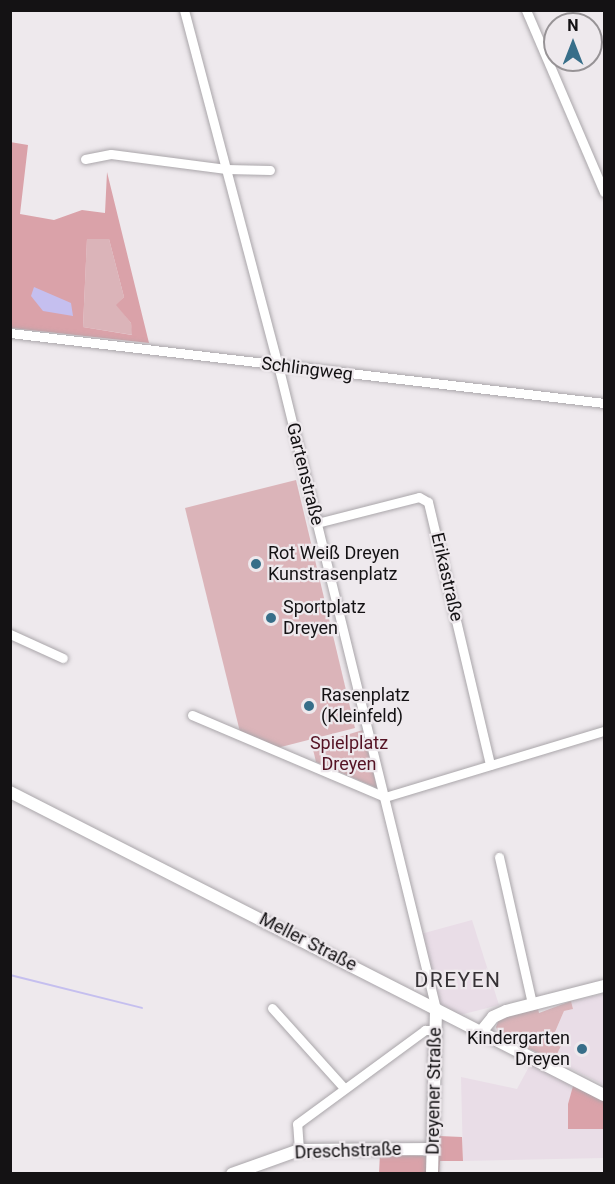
<!DOCTYPE html>
<html>
<head>
<meta charset="utf-8">
<style>
	body { margin:0 }
	#map { position:relative; width:615px; height:1184px; overflow:hidden; background:#eee9ed; font-family:Roboto,sans-serif }
	div>[style] { position:absolute }
	.built>* { inset:0; background:#e9dde7 }
	.green>* { inset:0; background:#dbb4b9 }
	.forest>* { inset:0; background:#daa2a9 }
	.water>* { inset:0; background:#c5bfef }
	.stream>* { height:2px; margin:-1px; padding:0 1px; transform-origin:1px; border-radius:1px; background:#c5bfef }
	.roads { filter:drop-shadow(0 0 2px #aaa6aa) drop-shadow(0 0 2px #aaa6aa) }
	.street>* { height:9px; margin:-4.5px; padding:0 4.5px; transform-origin:4.5px; border-radius:4.5px; background:#fff }
	.secondary>* { height:12px; margin:-6px; padding:0 6px; transform-origin:6px; border-radius:6px; background:#fff }
	.dots>* { width:16px; height:16px; translate:-50% -50%; box-sizing:border-box; border:3px solid #eee9ed; border-radius:50% }
	span { translate:-50% -50%; white-space:nowrap; text-align:center; line-height:1.15; -webkit-text-stroke:4.5px #eee9ed; paint-order:stroke }
	.street-label { font-size:18px; color:#141214 }
	.poi-label { font-size:18px; color:#141214 }
	.left { translate:0 -50%; text-align:left }
	.right { translate:-100% -50%; text-align:right }
	.park-label { font-size:18px; color:#551324 }
	.quarter-label { font-size:21px; color:#353135; letter-spacing:1.5px }
	.frame { position:absolute; inset:0; border:12px solid #141214; pointer-events:none }
	.north { position:absolute; left:543px; top:12px; width:60px; height:60px; box-sizing:border-box; background:#eee9ed; border:2px solid #979396; border-radius:50%; rotate:0deg; font-size:16px; font-weight:700; line-height:24px; text-align:center; color:#141214 }
	.north::after { content:''; display:block; margin:auto; width:21px; height:27px; background:#376e89; clip-path:polygon(50% 0,100% 100%,50% 72%,0 100%) }
</style>
</head>
<body>
<div id="map">
	<div class="built">
		<i style="clip-path:polygon(472px 920px,499px 1005px,460px 1015px,431px 1001px,417px 935px)"></i>
		<i style="clip-path:polygon(604px 994px,604px 1085px,554px 1060px,565px 1039px,555px 1032px,564px 1011px,573px 1009px,571px 1001px)"></i>
		<i style="clip-path:polygon(531px 1063px,573px 1086px,568px 1104px,568px 1129px,604px 1129px,604px 1158px,463px 1161px,461px 1077px,517px 1089px)"></i>
	</div>
	<div class="green">
		<i style="clip-path:polygon(87px 238px,109px 239px,124px 297px,117px 305px,131px 323px,133px 335px,83px 327px)"></i>
		<i style="clip-path:polygon(296px 480px,355px 728px,277px 748px,240px 732px,185px 508px)"></i>
		<i style="clip-path:polygon(363px 730px,377px 788px,316px 762px,312px 745px)"></i>
		<i style="clip-path:polygon(571px 1001px,573px 1009px,564px 1011px,555px 1032px,565px 1038px,554px 1060px,500px 1036px,496px 1027px,499px 1019px,538px 1009px,539px 1013px)"></i>
	</div>
	<div class="forest">
		<i style="clip-path:polygon(evenodd,10px 142px,28px 145px,20px 214px,54px 220px,82px 210px,105px 213px,107px 172px,149px 343px,11px 328px,10px 142px,87px 239px,109px 239px,124px 297px,116px 305px,131px 323px,132px 335px,83px 327px,87px 239px)"></i>
		<i style="clip-path:polygon(573px 1086px,604px 1100px,604px 1129px,568px 1129px,568px 1104px)"></i>
		<i style="clip-path:polygon(439px 1136px,462px 1137px,463px 1161px,440px 1161px,439px 1173px,379px 1174px,380px 1153px,438px 1157px)"></i>
	</div>
	<div class="water">
		<i style="clip-path:polygon(34px 287px,71px 303px,73px 316px,43px 311px,31px 296px)"></i>
	</div>
	<div class="stream">
		<i style="left:10px;top:975px;width:136px;rotate:14deg"></i>
	</div>
	<div class="roads">
		<div class="street">
			<i style="left:184px;top:10px;width:367px;rotate:75.2deg"></i>
			<i style="left:278px;top:365px;width:663px;rotate:76.22deg"></i>
			<i style="left:526px;top:10px;width:198px;rotate:66.8deg"></i>
			<i style="left:85px;top:159px;width:26px;rotate:-11deg"></i>
			<i style="left:111px;top:154px;width:116px;rotate:7.4deg"></i>
			<i style="left:226px;top:169px;width:44px;rotate:1.3deg"></i>
			<i style="left:10px;top:333px;width:598px;rotate:6.72deg"></i>
			<i style="left:317px;top:523px;width:105px;rotate:-14.3deg"></i>
			<i style="left:419px;top:497px;width:10px;rotate:29deg"></i>
			<i style="left:428px;top:502px;width:270px;rotate:76.7deg"></i>
			<i style="left:10px;top:634px;width:58px;rotate:24.4deg"></i>
			<i style="left:192px;top:715px;width:210px;rotate:23deg"></i>
			<i style="left:385px;top:797px;width:229px;rotate:-16.8deg"></i>
			<i style="left:499px;top:857px;width:151px;rotate:77.3deg"></i>
			<i style="left:272px;top:1008px;width:108px;rotate:48deg"></i>
			<i style="left:299px;top:1150px;width:26px;rotate:-94deg"></i>
			<i style="left:297px;top:1124px;width:159px;rotate:-36.3deg"></i>
			<i style="left:425px;top:1030px;width:10px"></i>
		</div>
		<div class="secondary">
			<i style="left:10px;top:792px;width:667px;rotate:27.03deg"></i>
			<i style="left:481px;top:1032px;width:19px;rotate:-51deg"></i>
			<i style="left:493px;top:1017px;width:14px;rotate:-25deg"></i>
			<i style="left:506px;top:1011px;width:101px;rotate:-14.3deg"></i>
			<i style="left:232px;top:1174px;width:71px;rotate:-19.7deg"></i>
			<i style="left:299px;top:1150px;width:133px;rotate:-0.4deg"></i>
			<i style="left:432px;top:1174px;width:165px;rotate:-88.6deg"></i>
		</div>
	</div>
	<div class="dots">
		<i style="left:256px;top:564px;background:#376e89"></i>
		<i style="left:271px;top:618px;background:#376e89"></i>
		<i style="left:309px;top:706px;background:#376e89"></i>
		<i style="left:582px;top:1049px;background:#376e89"></i>
	</div>
	<div class="street-label">
		<span style="left:307px;top:369px;rotate:7deg">Schlingweg</span>
		<span style="left:305px;top:474px;rotate:76deg">Gartenstraße</span>
		<span style="left:447px;top:577px;rotate:77deg">Erikastraße</span>
		<span style="left:308px;top:942px;rotate:27deg">Meller Straße</span>
		<span style="left:434px;top:1091px;rotate:-89deg">Dreyener Straße</span>
		<span style="left:348px;top:1151px;rotate:-2deg">Dreschstraße</span>
	</div>
	<div class="poi-label">
		<span class="left" style="left:268px;top:564px">Rot Weiß Dreyen<br>Kunstrasenplatz</span>
		<span class="left" style="left:283px;top:618px">Sportplatz<br>Dreyen</span>
		<span class="left" style="left:321px;top:706px">Rasenplatz<br>(Kleinfeld)</span>
		<span class="right" style="left:570px;top:1049px">Kindergarten<br>Dreyen</span>
	</div>
	<div class="park-label">
		<span style="left:349px;top:754px">Spielplatz<br>Dreyen</span>
	</div>
	<div class="quarter-label">
		<span style="left:458px;top:980px">DREYEN</span>
	</div>
	<div class="frame"></div>
	<div class="north">N</div>
</div>
</body>
</html>
